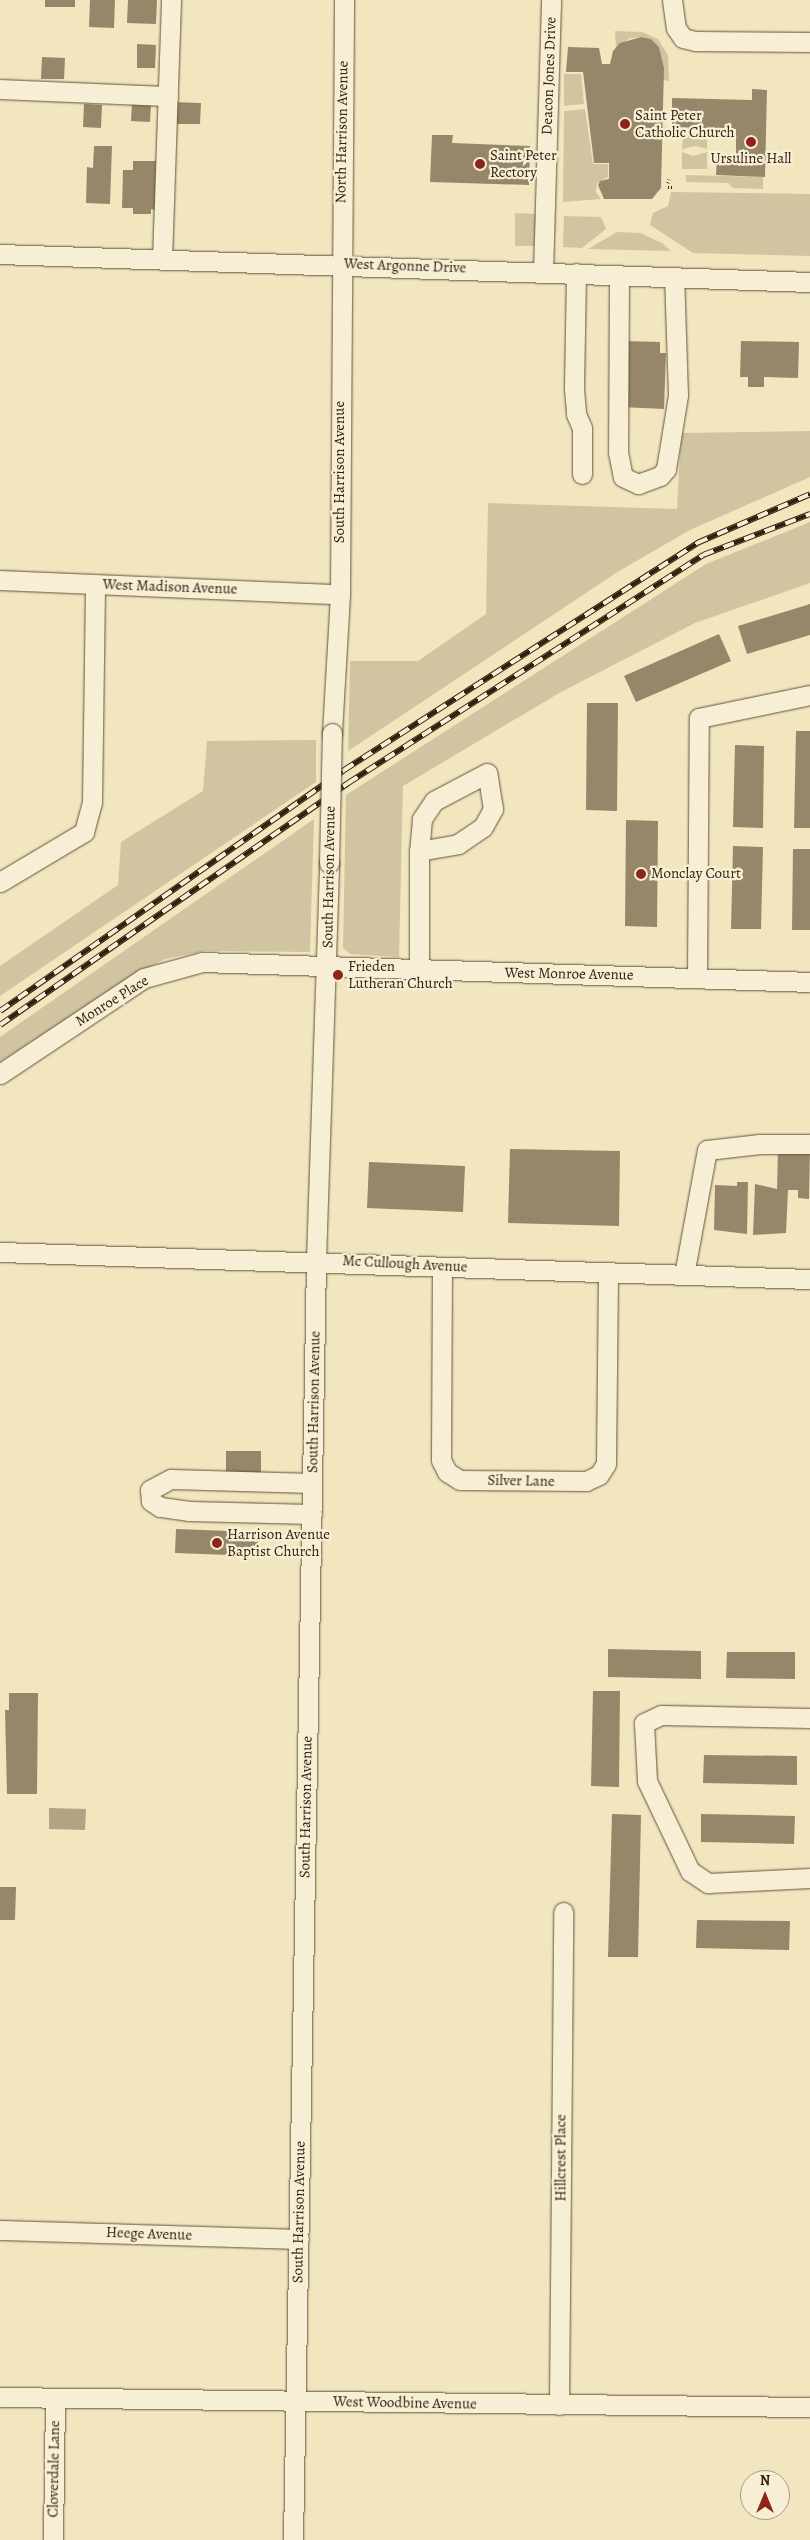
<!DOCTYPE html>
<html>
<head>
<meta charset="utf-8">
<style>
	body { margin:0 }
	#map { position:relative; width:810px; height:2540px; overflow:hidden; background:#f2e6bf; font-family:Alegreya,serif }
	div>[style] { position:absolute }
	.green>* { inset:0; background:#d1c4a1 }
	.water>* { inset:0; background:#b1a383 }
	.building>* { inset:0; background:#96876a }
	.path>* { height:3px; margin-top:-1.5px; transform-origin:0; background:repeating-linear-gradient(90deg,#32200e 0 1px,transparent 0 3.5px) }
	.roads { filter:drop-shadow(0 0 1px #62523a) drop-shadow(0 0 1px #62523a) }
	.minor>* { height:19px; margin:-9.5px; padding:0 9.5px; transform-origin:9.5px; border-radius:9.5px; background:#f7efd5 }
	.rail>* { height:5.5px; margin-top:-2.75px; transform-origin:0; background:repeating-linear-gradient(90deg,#f7efd5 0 11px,#32200e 0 22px); box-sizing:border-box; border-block:1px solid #32200e }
	.bridges { filter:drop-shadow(0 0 1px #62523a) drop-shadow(0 0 1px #62523a) }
	.minor-bridge>* { height:19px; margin:-9.5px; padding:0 9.5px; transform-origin:9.5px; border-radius:9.5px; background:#f7efd5 }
	.dots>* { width:14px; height:14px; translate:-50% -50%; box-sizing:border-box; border:2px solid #f7efd5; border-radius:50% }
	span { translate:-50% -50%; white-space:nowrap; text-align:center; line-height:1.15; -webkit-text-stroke:4.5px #f7efd5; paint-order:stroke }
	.street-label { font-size:15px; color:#32200e }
	.poi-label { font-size:15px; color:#32200e }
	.left { translate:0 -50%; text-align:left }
	.north { position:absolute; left:740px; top:2470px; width:50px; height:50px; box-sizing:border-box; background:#f7efd5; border:1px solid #a89c85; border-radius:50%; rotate:0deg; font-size:14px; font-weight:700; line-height:20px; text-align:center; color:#32200e }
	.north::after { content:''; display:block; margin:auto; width:18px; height:22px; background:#8f2418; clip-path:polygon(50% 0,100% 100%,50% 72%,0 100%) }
</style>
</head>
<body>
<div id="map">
	<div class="green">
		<i style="clip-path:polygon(615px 31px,642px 32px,658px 39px,668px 55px,669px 81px,663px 80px,659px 47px,651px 39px,641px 37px,630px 38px,616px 48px)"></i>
		<i style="clip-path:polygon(564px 74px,581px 74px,584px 104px,564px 106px)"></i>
		<i style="clip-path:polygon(585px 109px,593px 164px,608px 164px,608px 177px,597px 183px,596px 192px,601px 199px,563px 202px,564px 111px)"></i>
		<i style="clip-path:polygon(683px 134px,707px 134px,707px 149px,695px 146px,682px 149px)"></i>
		<i style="clip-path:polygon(682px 152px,693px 156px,707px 152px,707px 169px,682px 169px)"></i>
		<i style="clip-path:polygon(686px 175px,763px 177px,763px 189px,733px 188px,728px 183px,686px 182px)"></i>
		<i style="clip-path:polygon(671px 192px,810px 194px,810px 256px,693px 253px,650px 225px,653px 213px,668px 206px)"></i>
		<i style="clip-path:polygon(515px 213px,536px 214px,535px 246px,515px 246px)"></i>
		<i style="clip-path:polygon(564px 216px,601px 217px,606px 229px,582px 248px,563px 247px)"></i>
		<i style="clip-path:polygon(617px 232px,640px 233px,662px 243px,671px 251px,588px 249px)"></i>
		<i style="clip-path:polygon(810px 431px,810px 477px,690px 530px,619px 571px,348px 751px,350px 661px,418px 661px,486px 614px,488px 503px,677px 509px,681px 433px)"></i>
		<i style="clip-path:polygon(810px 522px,810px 583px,695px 623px,561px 692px,403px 786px,399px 957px,350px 954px,343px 948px,346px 795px,706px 564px)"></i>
		<i style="clip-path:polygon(316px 740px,316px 782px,0 996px,0 966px,118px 885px,121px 842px,203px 791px,207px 741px)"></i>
		<i style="clip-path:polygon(314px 819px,310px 952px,206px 951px,165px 959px,137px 973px,0 1062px,0 1037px)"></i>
	</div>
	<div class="water">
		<i style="clip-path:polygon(49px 1808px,86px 1809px,85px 1830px,49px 1829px)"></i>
	</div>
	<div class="building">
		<i style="clip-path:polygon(45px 0,75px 0,75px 7px,45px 7px)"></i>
		<i style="clip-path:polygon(90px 0,115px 0,114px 28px,89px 27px)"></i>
		<i style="clip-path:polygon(128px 0,157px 0,156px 24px,127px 23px)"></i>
		<i style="clip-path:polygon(641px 37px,651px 39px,659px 47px,664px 68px,661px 188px,652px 199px,604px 199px,598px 185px,600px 181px,609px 179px,609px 163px,594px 163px,583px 72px,566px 72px,568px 47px,599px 48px,602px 64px,610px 64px,613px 51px,620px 43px)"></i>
		<i style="clip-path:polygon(137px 44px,156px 45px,155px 68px,137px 68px)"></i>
		<i style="clip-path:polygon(42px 57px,65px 58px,64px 79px,41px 79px)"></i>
		<i style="clip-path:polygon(752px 89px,767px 90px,765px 177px,716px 175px,717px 156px,736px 156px,736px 129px,672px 127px,672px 98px,752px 100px)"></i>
		<i style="clip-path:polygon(132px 102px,151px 103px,150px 122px,131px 121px)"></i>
		<i style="clip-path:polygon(172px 102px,201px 103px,200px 124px,172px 124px)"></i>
		<i style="clip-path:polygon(84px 104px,102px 105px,101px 128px,83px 127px)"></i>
		<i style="clip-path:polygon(432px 135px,453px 135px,452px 143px,530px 146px,529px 185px,430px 182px)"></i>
		<i style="clip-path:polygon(94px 146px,112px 146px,110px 204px,86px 203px,87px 167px,93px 168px)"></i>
		<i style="clip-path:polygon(133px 161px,156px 161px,155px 210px,151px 209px,151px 214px,133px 214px,133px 208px,122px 208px,123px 170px,133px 170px)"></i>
		<i style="clip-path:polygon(624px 341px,660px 342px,660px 353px,666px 353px,664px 409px,621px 407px)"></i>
		<i style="clip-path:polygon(741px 341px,799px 342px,798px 378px,764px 377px,764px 387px,748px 387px,748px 377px,740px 377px)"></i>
		<i style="clip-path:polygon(810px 604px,810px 635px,747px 654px,738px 626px)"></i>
		<i style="clip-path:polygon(719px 634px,731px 661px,636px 702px,624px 676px)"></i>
		<i style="clip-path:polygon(587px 703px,618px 703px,617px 811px,586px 810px)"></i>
		<i style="clip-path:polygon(796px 731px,810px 731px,810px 828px,794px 828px)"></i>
		<i style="clip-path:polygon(735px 745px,764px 746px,763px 828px,733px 827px)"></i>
		<i style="clip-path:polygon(626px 820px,658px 821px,657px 927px,625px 926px)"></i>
		<i style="clip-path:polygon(733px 846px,763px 847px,761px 929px,731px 929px)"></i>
		<i style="clip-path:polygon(793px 849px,810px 849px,810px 930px,792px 930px)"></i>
		<i style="clip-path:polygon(778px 1148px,810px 1149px,809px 1199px,798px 1198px,798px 1190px,788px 1190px,786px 1233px,753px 1235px,755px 1184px,777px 1189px)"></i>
		<i style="clip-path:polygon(510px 1149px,620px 1151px,619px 1226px,508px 1223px)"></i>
		<i style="clip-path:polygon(369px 1162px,465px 1166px,463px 1212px,367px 1208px)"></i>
		<i style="clip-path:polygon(737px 1182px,748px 1182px,747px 1234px,714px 1230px,715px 1185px,737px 1186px)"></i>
		<i style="clip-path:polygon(226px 1451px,261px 1451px,261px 1474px,226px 1473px)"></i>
		<i style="clip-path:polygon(176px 1529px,258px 1532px,257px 1556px,175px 1553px)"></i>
		<i style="clip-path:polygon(608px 1649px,701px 1651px,701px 1679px,608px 1677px)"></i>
		<i style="clip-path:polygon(727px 1652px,795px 1652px,795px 1679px,726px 1678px)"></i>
		<i style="clip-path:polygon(593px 1691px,620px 1691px,619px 1787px,591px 1786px)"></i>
		<i style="clip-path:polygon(9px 1693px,38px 1693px,37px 1794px,7px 1794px,5px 1710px,9px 1710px)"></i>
		<i style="clip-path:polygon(704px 1755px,797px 1756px,797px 1785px,703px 1783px)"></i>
		<i style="clip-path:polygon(612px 1814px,641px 1815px,638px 1957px,608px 1957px)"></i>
		<i style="clip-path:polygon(701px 1814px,795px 1816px,794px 1844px,701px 1842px)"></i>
		<i style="clip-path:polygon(0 1887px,16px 1887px,15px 1920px,0 1920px)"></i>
		<i style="clip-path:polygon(697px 1920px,790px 1921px,789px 1950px,696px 1948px)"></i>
	</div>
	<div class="path">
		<i style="left:668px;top:183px;width:4px;rotate:-76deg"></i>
		<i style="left:668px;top:187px;width:6px"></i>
	</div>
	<div class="roads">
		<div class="minor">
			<i style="left:672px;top:0;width:28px;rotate:82deg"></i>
			<i style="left:676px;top:28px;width:12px;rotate:55deg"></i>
			<i style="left:683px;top:38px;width:12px;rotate:14deg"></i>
			<i style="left:695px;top:41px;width:115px;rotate:0.5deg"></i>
			<i style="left:0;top:89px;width:168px;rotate:2.4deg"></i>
			<i style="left:0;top:254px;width:810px;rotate:1.98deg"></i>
			<i style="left:162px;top:259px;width:259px;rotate:-88deg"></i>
			<i style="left:543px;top:272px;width:272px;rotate:-88.3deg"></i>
			<i style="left:576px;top:273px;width:116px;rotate:91deg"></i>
			<i style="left:574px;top:389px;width:25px;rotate:85deg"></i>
			<i style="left:576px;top:414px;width:15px;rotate:67deg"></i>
			<i style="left:582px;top:428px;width:46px;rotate:90deg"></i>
			<i style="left:619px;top:275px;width:177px;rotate:90.3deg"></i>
			<i style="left:618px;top:452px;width:25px;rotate:79deg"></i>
			<i style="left:623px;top:477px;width:17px;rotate:25deg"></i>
			<i style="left:638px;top:484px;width:23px;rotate:-20deg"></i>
			<i style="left:660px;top:476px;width:9px;rotate:-49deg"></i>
			<i style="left:666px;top:469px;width:12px;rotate:-81deg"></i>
			<i style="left:668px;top:457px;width:63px;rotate:-80.8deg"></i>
			<i style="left:678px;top:395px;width:118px;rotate:-91.9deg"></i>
			<i style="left:0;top:580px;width:340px;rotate:2.4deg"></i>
			<i style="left:332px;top:733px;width:139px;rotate:-86.7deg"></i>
			<i style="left:340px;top:594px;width:594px;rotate:-89.61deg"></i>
			<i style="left:419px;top:851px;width:40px;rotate:-10deg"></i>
			<i style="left:458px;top:844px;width:30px;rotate:-34deg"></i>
			<i style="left:483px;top:827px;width:21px;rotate:-61deg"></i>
			<i style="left:493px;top:809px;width:36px;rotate:-99deg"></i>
			<i style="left:487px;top:773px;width:60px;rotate:152.2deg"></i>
			<i style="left:434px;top:801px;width:22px;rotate:124deg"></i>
			<i style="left:422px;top:819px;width:32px;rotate:95deg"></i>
			<i style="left:419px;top:851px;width:119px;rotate:90deg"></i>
			<i style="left:0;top:882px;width:98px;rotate:-30.8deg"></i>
			<i style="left:84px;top:832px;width:30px;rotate:-75deg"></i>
			<i style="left:92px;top:803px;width:219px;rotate:-89.2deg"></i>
			<i style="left:697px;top:977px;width:259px;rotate:-89.6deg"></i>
			<i style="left:699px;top:718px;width:113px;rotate:-11.7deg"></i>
			<i style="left:0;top:1074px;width:173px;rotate:-33.7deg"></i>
			<i style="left:144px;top:978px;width:60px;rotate:-15.4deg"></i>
			<i style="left:202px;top:962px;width:608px;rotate:1.88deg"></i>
			<i style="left:0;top:1252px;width:810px;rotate:1.91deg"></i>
			<i style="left:442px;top:1267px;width:193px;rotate:90.3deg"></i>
			<i style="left:441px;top:1460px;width:13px;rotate:63deg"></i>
			<i style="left:447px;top:1472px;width:15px;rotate:32deg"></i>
			<i style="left:460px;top:1480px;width:126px;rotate:0.5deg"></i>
			<i style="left:586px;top:1481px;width:14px;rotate:-25deg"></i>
			<i style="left:599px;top:1475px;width:13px;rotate:-58deg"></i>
			<i style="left:606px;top:1464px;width:192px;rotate:-89.4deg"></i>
			<i style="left:684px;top:1275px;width:127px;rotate:-79.6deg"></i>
			<i style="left:707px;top:1150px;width:53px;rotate:-6.5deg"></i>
			<i style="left:760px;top:1144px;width:50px"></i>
			<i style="left:312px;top:1514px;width:123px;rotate:-178.6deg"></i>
			<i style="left:189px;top:1511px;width:29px;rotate:-172deg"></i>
			<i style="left:160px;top:1507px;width:11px;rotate:-146deg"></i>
			<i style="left:151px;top:1501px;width:11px;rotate:-95deg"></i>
			<i style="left:150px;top:1490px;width:24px;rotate:-28deg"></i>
			<i style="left:171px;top:1479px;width:141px;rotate:1.6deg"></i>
			<i style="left:810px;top:1718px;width:149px;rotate:-178.8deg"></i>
			<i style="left:661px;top:1715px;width:19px;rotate:155deg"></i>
			<i style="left:644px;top:1723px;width:58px;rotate:87deg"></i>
			<i style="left:647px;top:1781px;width:100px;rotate:64.5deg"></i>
			<i style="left:690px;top:1871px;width:22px;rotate:34deg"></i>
			<i style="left:708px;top:1883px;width:102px;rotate:-2.8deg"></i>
			<i style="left:0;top:2230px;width:299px;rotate:1.7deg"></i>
			<i style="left:0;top:2397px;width:810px;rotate:0.71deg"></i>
			<i style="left:559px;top:2405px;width:493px;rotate:-89.5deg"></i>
			<i style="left:53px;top:2540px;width:142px;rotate:-89.2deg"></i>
			<i style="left:293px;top:2540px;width:1280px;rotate:-88.97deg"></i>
			<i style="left:316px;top:1260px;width:397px;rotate:-88.1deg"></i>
		</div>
	</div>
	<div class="rail">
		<i style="left:0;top:1011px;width:420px;rotate:-35deg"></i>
		<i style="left:344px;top:770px;width:420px;rotate:-32.7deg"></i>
		<i style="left:697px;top:543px;width:123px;rotate:-23.4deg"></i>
		<i style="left:0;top:1025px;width:424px;rotate:-34.8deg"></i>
		<i style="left:348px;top:783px;width:422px;rotate:-32.7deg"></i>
		<i style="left:703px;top:555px;width:115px;rotate:-21deg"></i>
	</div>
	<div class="bridges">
		<div class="minor-bridge">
			<i style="left:329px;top:863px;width:130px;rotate:-88.7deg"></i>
		</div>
	</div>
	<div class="dots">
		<i style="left:625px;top:124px;background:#8f2418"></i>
		<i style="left:751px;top:142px;background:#8f2418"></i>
		<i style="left:480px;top:164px;background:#8f2418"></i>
		<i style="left:641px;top:874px;background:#8f2418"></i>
		<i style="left:338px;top:975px;background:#8f2418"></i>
		<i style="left:217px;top:1543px;background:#8f2418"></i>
	</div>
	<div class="street-label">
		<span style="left:549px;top:76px;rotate:-88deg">Deacon Jones Drive</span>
		<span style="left:342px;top:132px;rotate:-89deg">North Harrison Avenue</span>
		<span style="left:405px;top:266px;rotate:2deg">West Argonne Drive</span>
		<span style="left:340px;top:472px;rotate:-90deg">South Harrison Avenue</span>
		<span style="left:170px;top:587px;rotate:2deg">West Madison Avenue</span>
		<span style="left:329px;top:877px;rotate:-89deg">South Harrison Avenue</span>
		<span style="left:569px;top:974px;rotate:1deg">West Monroe Avenue</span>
		<span style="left:112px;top:1001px;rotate:-32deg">Monroe Place</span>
		<span style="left:405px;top:1264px;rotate:3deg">Mc Cullough Avenue</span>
		<span style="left:314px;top:1402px;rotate:-89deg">South Harrison Avenue</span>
		<span style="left:521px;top:1481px;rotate:1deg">Silver Lane</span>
		<span style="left:306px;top:1807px;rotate:-89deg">South Harrison Avenue</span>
		<span style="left:561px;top:2158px;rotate:-90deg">Hillcrest Place</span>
		<span style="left:299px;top:2212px;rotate:-89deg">South Harrison Avenue</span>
		<span style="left:149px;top:2234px;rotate:2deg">Heege Avenue</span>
		<span style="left:405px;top:2403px;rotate:1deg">West Woodbine Avenue</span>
		<span style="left:54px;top:2469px;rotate:-89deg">Cloverdale Lane</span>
	</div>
	<div class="poi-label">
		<span class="left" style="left:635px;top:124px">Saint Peter<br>Catholic Church</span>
		<span class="left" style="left:490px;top:164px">Saint Peter<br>Rectory</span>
		<span style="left:751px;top:159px">Ursuline Hall</span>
		<span class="left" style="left:651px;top:874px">Monclay Court</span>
		<span class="left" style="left:348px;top:975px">Frieden<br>Lutheran Church</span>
		<span class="left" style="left:227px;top:1543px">Harrison Avenue<br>Baptist Church</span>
	</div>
	<div class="north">N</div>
</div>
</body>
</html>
